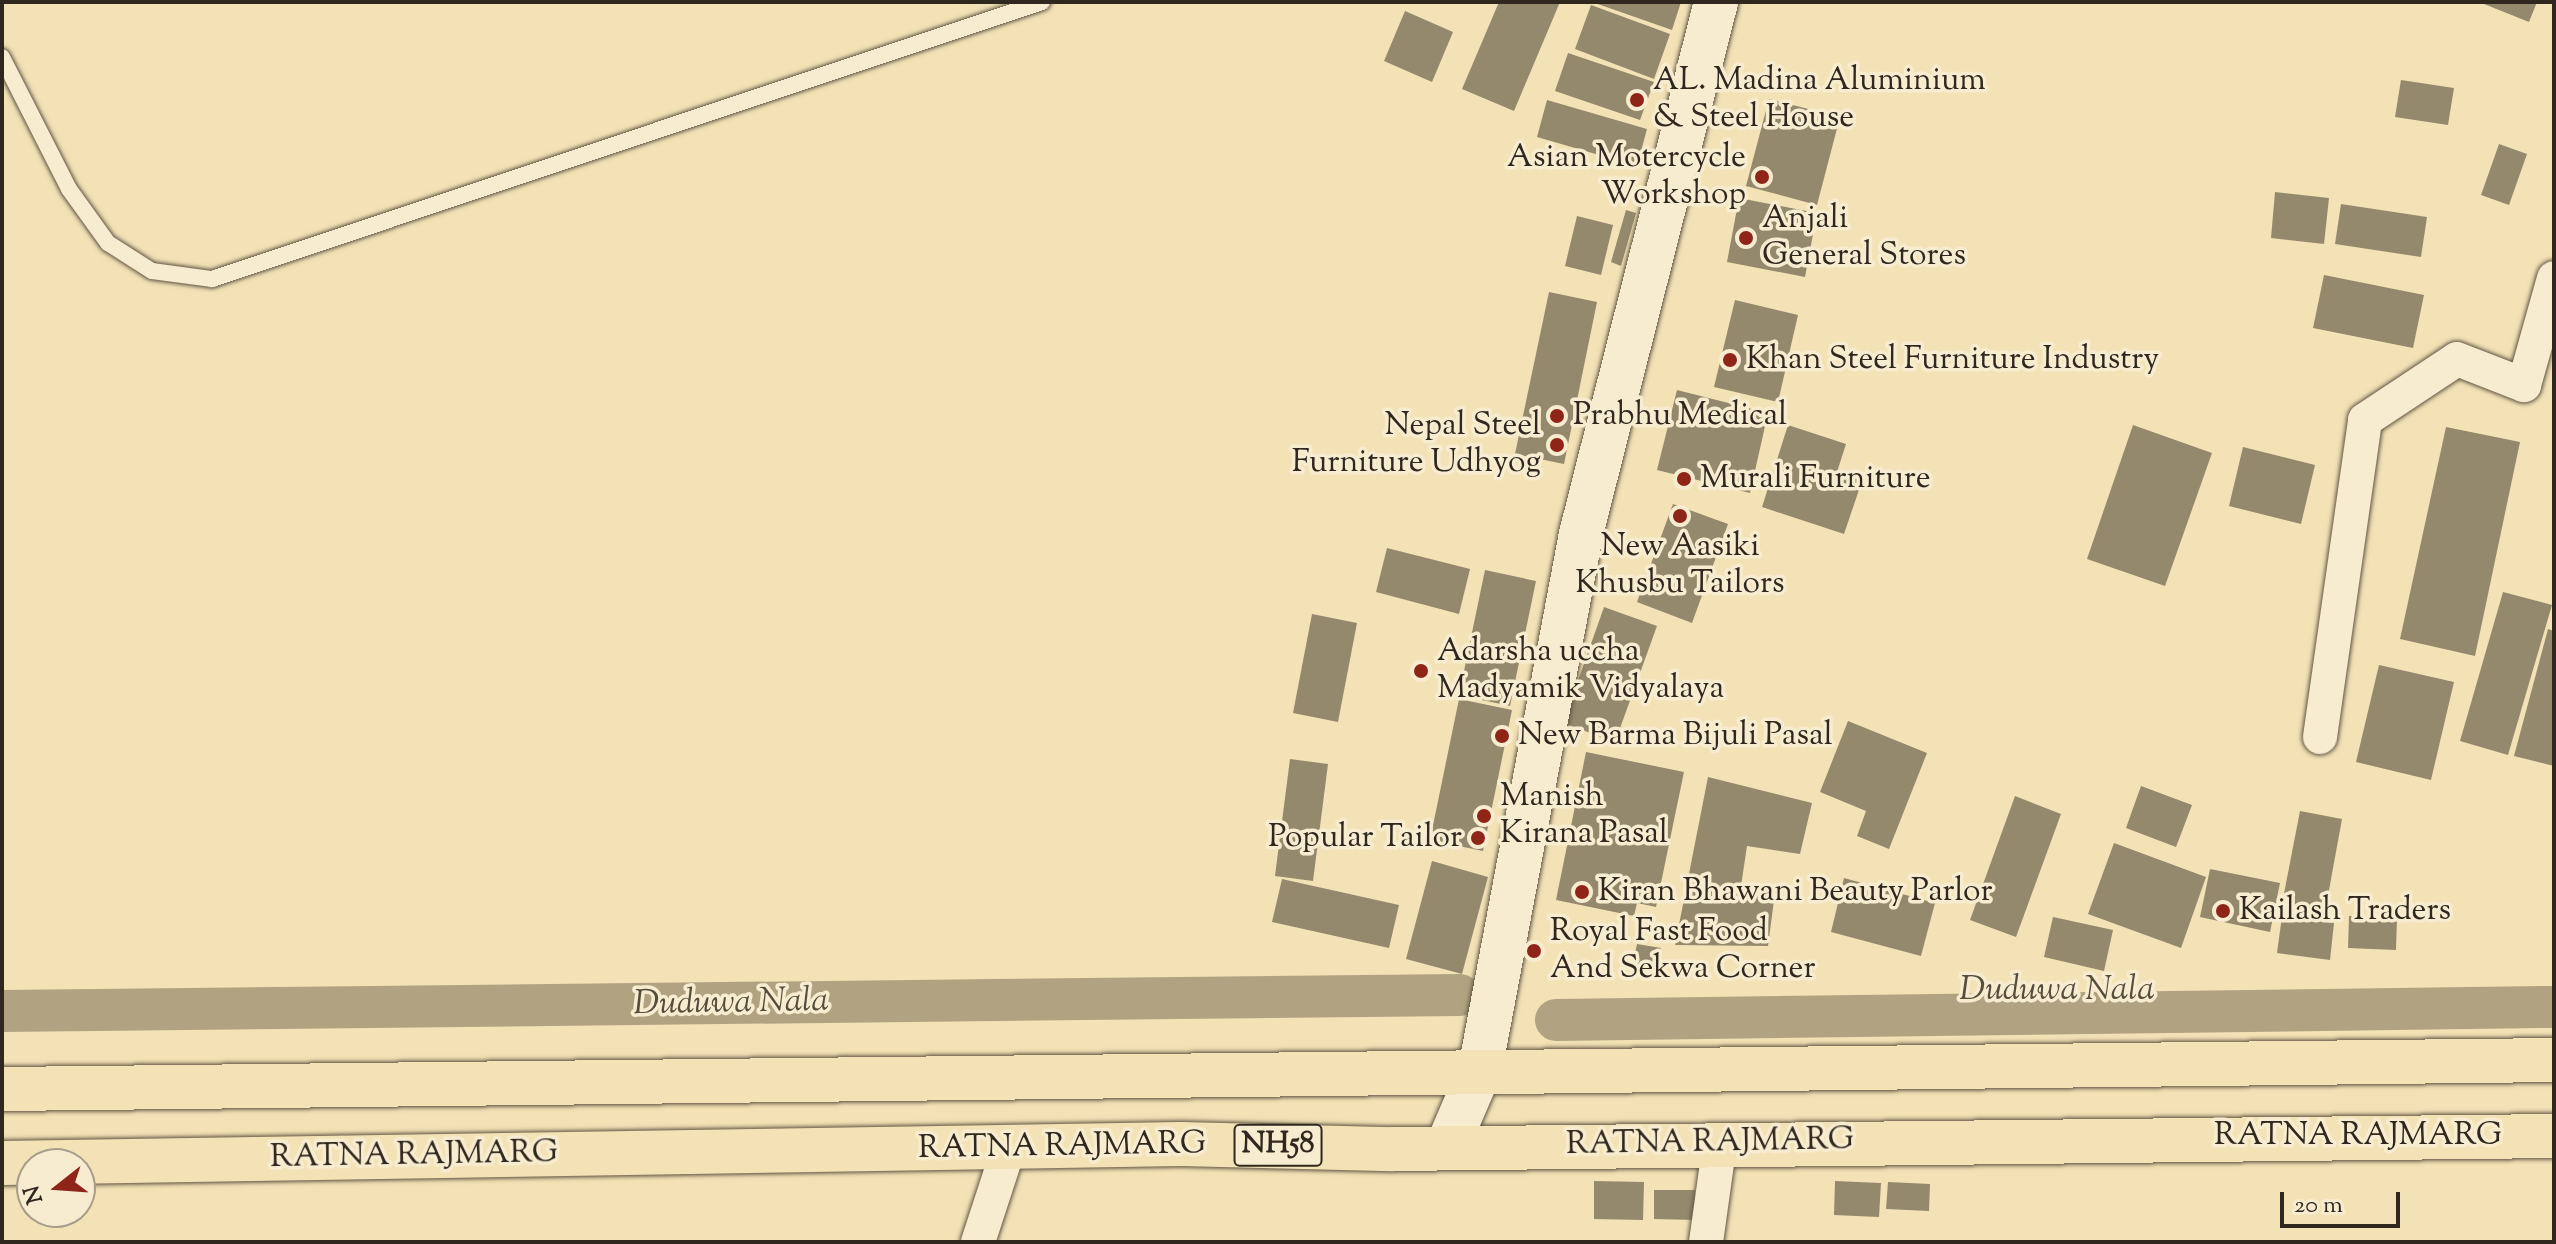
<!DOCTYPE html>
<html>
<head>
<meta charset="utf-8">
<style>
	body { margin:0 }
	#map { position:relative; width:2556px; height:1244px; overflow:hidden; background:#f3e2b6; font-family:"Sorts Mill Goudy",serif }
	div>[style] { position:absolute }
	.canal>* { height:42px; margin:-21px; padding:0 21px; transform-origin:21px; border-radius:21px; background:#b1a382 }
	.building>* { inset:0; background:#95896d }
	.roads { filter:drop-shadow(0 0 2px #615644) drop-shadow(0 0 2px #615644) }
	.lane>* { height:16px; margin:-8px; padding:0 8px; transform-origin:8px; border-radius:8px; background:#f7ecd0 }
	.street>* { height:34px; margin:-17px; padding:0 17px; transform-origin:17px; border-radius:17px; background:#f7ecd0 }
	.secondary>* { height:44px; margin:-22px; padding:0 22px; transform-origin:22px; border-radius:22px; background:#f7ecd0 }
	.highway>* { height:44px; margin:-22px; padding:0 22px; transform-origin:22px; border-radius:22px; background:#f3e2b6 }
	.dots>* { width:22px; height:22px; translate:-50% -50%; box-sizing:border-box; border:4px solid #f7ecd0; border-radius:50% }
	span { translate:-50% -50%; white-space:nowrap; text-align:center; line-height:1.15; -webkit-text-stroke:7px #f7ecd0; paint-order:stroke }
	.shield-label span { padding:2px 6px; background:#f7ecd0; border:2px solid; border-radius:6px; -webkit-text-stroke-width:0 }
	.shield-label { font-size:30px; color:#30281e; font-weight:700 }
	.poi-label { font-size:32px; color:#30281e }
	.left { translate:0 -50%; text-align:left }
	.right { translate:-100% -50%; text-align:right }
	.street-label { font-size:32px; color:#30281e }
	.water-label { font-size:34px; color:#574d3c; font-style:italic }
	.frame { position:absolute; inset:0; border:4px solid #30281e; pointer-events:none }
	.north { position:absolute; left:16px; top:1148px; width:80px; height:80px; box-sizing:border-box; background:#f7ecd0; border:2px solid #a79e89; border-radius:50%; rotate:253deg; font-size:22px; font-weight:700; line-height:32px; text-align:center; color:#30281e }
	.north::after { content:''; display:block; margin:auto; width:28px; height:36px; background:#8f2418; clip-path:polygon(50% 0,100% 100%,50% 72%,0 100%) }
	.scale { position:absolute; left:2280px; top:1192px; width:120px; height:36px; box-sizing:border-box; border:4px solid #30281e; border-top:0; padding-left:10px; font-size:24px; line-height:28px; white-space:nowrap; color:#30281e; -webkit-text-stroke:6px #f7ecd0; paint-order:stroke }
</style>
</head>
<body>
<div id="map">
	<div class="canal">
		<i style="left:2px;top:1011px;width:1458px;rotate:-0.63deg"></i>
		<i style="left:1556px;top:1020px;width:998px;rotate:-0.75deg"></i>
	</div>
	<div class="building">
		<i style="clip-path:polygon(1499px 2px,1560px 2px,1514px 111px,1462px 89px)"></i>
		<i style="clip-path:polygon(1592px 2px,1681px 2px,1672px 30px)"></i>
		<i style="clip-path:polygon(2479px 2px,2537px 2px,2529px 22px)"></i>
		<i style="clip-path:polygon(1591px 5px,1670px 34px,1654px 79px,1575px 49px)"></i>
		<i style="clip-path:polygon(1405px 11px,1453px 32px,1432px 82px,1384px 61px)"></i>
		<i style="clip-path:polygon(1568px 53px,1654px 82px,1640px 120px,1555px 91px)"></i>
		<i style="clip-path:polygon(2401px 80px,2454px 88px,2448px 125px,2395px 117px)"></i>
		<i style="clip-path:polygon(1769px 99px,1840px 117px,1817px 205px,1746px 186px)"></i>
		<i style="clip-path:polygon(1547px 100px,1647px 129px,1637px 166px,1537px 137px)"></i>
		<i style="clip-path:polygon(2499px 144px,2527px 154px,2509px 205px,2481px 195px)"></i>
		<i style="clip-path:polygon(2275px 192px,2329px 198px,2324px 244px,2271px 238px)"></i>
		<i style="clip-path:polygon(1739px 198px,1817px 213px,1805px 277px,1727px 262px)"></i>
		<i style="clip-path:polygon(2341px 204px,2427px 217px,2421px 257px,2335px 244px)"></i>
		<i style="clip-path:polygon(1626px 210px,1636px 213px,1621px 266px,1611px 262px)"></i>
		<i style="clip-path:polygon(1577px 216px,1613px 225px,1601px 275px,1565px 266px)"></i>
		<i style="clip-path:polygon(2324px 275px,2424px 295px,2413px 348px,2313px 328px)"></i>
		<i style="clip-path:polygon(1549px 292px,1597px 302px,1564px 464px,1515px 454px)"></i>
		<i style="clip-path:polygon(1735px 300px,1798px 315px,1778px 402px,1714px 387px)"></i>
		<i style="clip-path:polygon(1677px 390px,1768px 413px,1750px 493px,1657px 470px)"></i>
		<i style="clip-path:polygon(1788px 425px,1846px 444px,1837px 472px,1862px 481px,1844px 534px,1762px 507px)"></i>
		<i style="clip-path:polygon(2133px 425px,2212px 453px,2165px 586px,2087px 559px)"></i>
		<i style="clip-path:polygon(2446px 427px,2520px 442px,2475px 656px,2400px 639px)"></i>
		<i style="clip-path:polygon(2243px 447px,2315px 465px,2301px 524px,2229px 506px)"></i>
		<i style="clip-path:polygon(1673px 504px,1728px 524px,1692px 623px,1637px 602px)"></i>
		<i style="clip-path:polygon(1387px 548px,1470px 569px,1459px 614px,1376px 592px)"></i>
		<i style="clip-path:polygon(1485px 570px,1536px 581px,1510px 706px,1459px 695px)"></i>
		<i style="clip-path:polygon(2503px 592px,2552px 605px,2508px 755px,2460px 741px)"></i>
		<i style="clip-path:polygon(1604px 607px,1657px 626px,1615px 742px,1563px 723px)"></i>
		<i style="clip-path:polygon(1312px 614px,1357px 623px,1338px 722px,1293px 713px)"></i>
		<i style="clip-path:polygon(2548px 629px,2554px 631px,2554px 766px,2514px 756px)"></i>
		<i style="clip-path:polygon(2379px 665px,2454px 682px,2431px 780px,2356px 762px)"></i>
		<i style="clip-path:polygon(1459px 699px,1512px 710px,1483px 851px,1430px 840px)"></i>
		<i style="clip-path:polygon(1848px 721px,1927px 753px,1889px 849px,1857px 836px,1866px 811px,1820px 792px)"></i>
		<i style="clip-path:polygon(1586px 752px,1684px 772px,1656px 907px,1637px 903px,1634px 916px,1556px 900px)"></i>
		<i style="clip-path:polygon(1290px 759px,1328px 764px,1313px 881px,1275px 876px)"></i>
		<i style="clip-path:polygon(1708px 777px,1812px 803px,1800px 854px,1747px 846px,1741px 886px,1776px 885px,1768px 946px,1675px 945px)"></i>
		<i style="clip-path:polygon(2141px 786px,2192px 805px,2176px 847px,2126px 828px)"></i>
		<i style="clip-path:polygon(2015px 796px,2061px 814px,2016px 937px,1970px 920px)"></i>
		<i style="clip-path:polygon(2300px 811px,2342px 819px,2325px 912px,2282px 904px)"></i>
		<i style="clip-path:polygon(2114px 843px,2206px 877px,2181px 948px,2088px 914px)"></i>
		<i style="clip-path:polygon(1432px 861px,1488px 877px,1462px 974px,1406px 959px)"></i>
		<i style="clip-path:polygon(2210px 869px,2280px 883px,2270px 932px,2200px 917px)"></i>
		<i style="clip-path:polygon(1844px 878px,1935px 903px,1921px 956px,1831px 932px)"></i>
		<i style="clip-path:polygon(1282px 879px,1399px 905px,1389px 948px,1272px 922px)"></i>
		<i style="clip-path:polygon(2282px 916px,2334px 923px,2330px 960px,2277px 953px)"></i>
		<i style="clip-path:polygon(2349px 916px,2397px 917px,2396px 950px,2348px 948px)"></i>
		<i style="clip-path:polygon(2053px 917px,2113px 930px,2104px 971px,2044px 957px)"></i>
		<i style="clip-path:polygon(1637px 944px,1661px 948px,1658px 967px,1633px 963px)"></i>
		<i style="clip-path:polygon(1594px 1181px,1644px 1182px,1643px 1220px,1594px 1219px)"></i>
		<i style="clip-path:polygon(1835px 1181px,1881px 1183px,1879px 1217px,1834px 1215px)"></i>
		<i style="clip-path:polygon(1888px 1182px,1930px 1184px,1929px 1211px,1886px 1209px)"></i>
		<i style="clip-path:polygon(1654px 1190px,1695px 1190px,1695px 1220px,1654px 1219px)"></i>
	</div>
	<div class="roads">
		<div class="lane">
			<i style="left:2px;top:57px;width:148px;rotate:63.1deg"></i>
			<i style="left:69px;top:189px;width:67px;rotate:54.2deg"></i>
			<i style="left:108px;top:243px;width:52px;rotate:32.5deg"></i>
			<i style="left:152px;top:271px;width:61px;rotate:7.6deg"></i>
			<i style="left:212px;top:279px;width:875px;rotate:-18.46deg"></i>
		</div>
		<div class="street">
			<i style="left:2320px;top:737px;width:320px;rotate:-81.9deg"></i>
			<i style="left:2365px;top:420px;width:110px;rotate:-33.5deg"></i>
			<i style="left:2457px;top:359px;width:72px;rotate:21.2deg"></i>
			<i style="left:2524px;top:385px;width:111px;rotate:-74.3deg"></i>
			<i style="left:978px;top:1242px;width:100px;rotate:-71.9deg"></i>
			<i style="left:1706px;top:1242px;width:101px;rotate:-82deg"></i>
		</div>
		<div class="secondary">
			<i style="left:1447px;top:1147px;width:84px;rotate:-66.8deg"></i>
			<i style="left:1480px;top:1070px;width:545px;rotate:-79.33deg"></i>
			<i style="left:1581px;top:534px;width:549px;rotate:-75.76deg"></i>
		</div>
		<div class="highway">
			<i style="left:2px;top:1089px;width:2552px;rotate:-0.65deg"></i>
			<i style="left:2px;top:1163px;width:1179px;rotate:-0.92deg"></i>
			<i style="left:1181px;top:1144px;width:212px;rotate:1.4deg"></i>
			<i style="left:1393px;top:1149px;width:1161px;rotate:-0.64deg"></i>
		</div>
	</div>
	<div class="dots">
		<i style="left:1637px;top:100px;background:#8f2418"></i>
		<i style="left:1762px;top:177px;background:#8f2418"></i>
		<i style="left:1746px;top:238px;background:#8f2418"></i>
		<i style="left:1730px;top:360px;background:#8f2418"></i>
		<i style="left:1557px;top:416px;background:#8f2418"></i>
		<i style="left:1557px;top:445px;background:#8f2418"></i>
		<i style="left:1684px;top:479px;background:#8f2418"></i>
		<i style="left:1680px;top:516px;background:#8f2418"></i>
		<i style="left:1421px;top:671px;background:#8f2418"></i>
		<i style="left:1502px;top:736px;background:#8f2418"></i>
		<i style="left:1484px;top:816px;background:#8f2418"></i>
		<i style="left:1478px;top:838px;background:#8f2418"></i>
		<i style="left:1582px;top:892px;background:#8f2418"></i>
		<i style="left:2223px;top:911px;background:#8f2418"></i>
		<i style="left:1534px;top:951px;background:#8f2418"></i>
	</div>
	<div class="shield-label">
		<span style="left:1278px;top:1145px">NH58</span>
	</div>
	<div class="poi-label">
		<span class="left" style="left:1653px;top:100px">AL. Madina Aluminium<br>&amp; Steel House</span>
		<span class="right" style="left:1746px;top:177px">Asian Motercycle<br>Workshop</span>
		<span class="left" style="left:1762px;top:238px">Anjali<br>General Stores</span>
		<span class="left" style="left:1746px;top:360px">Khan Steel Furniture Industry</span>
		<span class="left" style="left:1573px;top:416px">Prabhu Medical</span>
		<span class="right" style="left:1541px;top:445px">Nepal Steel<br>Furniture Udhyog</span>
		<span class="left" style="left:1700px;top:479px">Murali Furniture</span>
		<span style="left:1680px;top:566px">New Aasiki<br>Khusbu Tailors</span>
		<span class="left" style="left:1437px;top:671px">Adarsha uccha<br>Madyamik Vidyalaya</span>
		<span class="left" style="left:1518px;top:736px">New Barma Bijuli Pasal</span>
		<span class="left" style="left:1500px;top:816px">Manish<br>Kirana Pasal</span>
		<span class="right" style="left:1462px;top:838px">Popular Tailor</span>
		<span class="left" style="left:1598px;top:892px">Kiran Bhawani Beauty Parlor</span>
		<span class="left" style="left:2239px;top:911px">Kailash Traders</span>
		<span class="left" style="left:1550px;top:951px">Royal Fast Food<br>And Sekwa Corner</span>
	</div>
	<div class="street-label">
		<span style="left:2358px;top:1136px">RATNA RAJMARG</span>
		<span style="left:1710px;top:1143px;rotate:-1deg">RATNA RAJMARG</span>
		<span style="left:1062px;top:1147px;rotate:-1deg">RATNA RAJMARG</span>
		<span style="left:414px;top:1156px;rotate:-1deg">RATNA RAJMARG</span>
	</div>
	<div class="water-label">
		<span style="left:2057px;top:991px">Duduwa Nala</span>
		<span style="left:731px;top:1003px;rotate:-1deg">Duduwa Nala</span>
	</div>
	<div class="frame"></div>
	<div class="north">N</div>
	<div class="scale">20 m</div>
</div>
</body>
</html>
